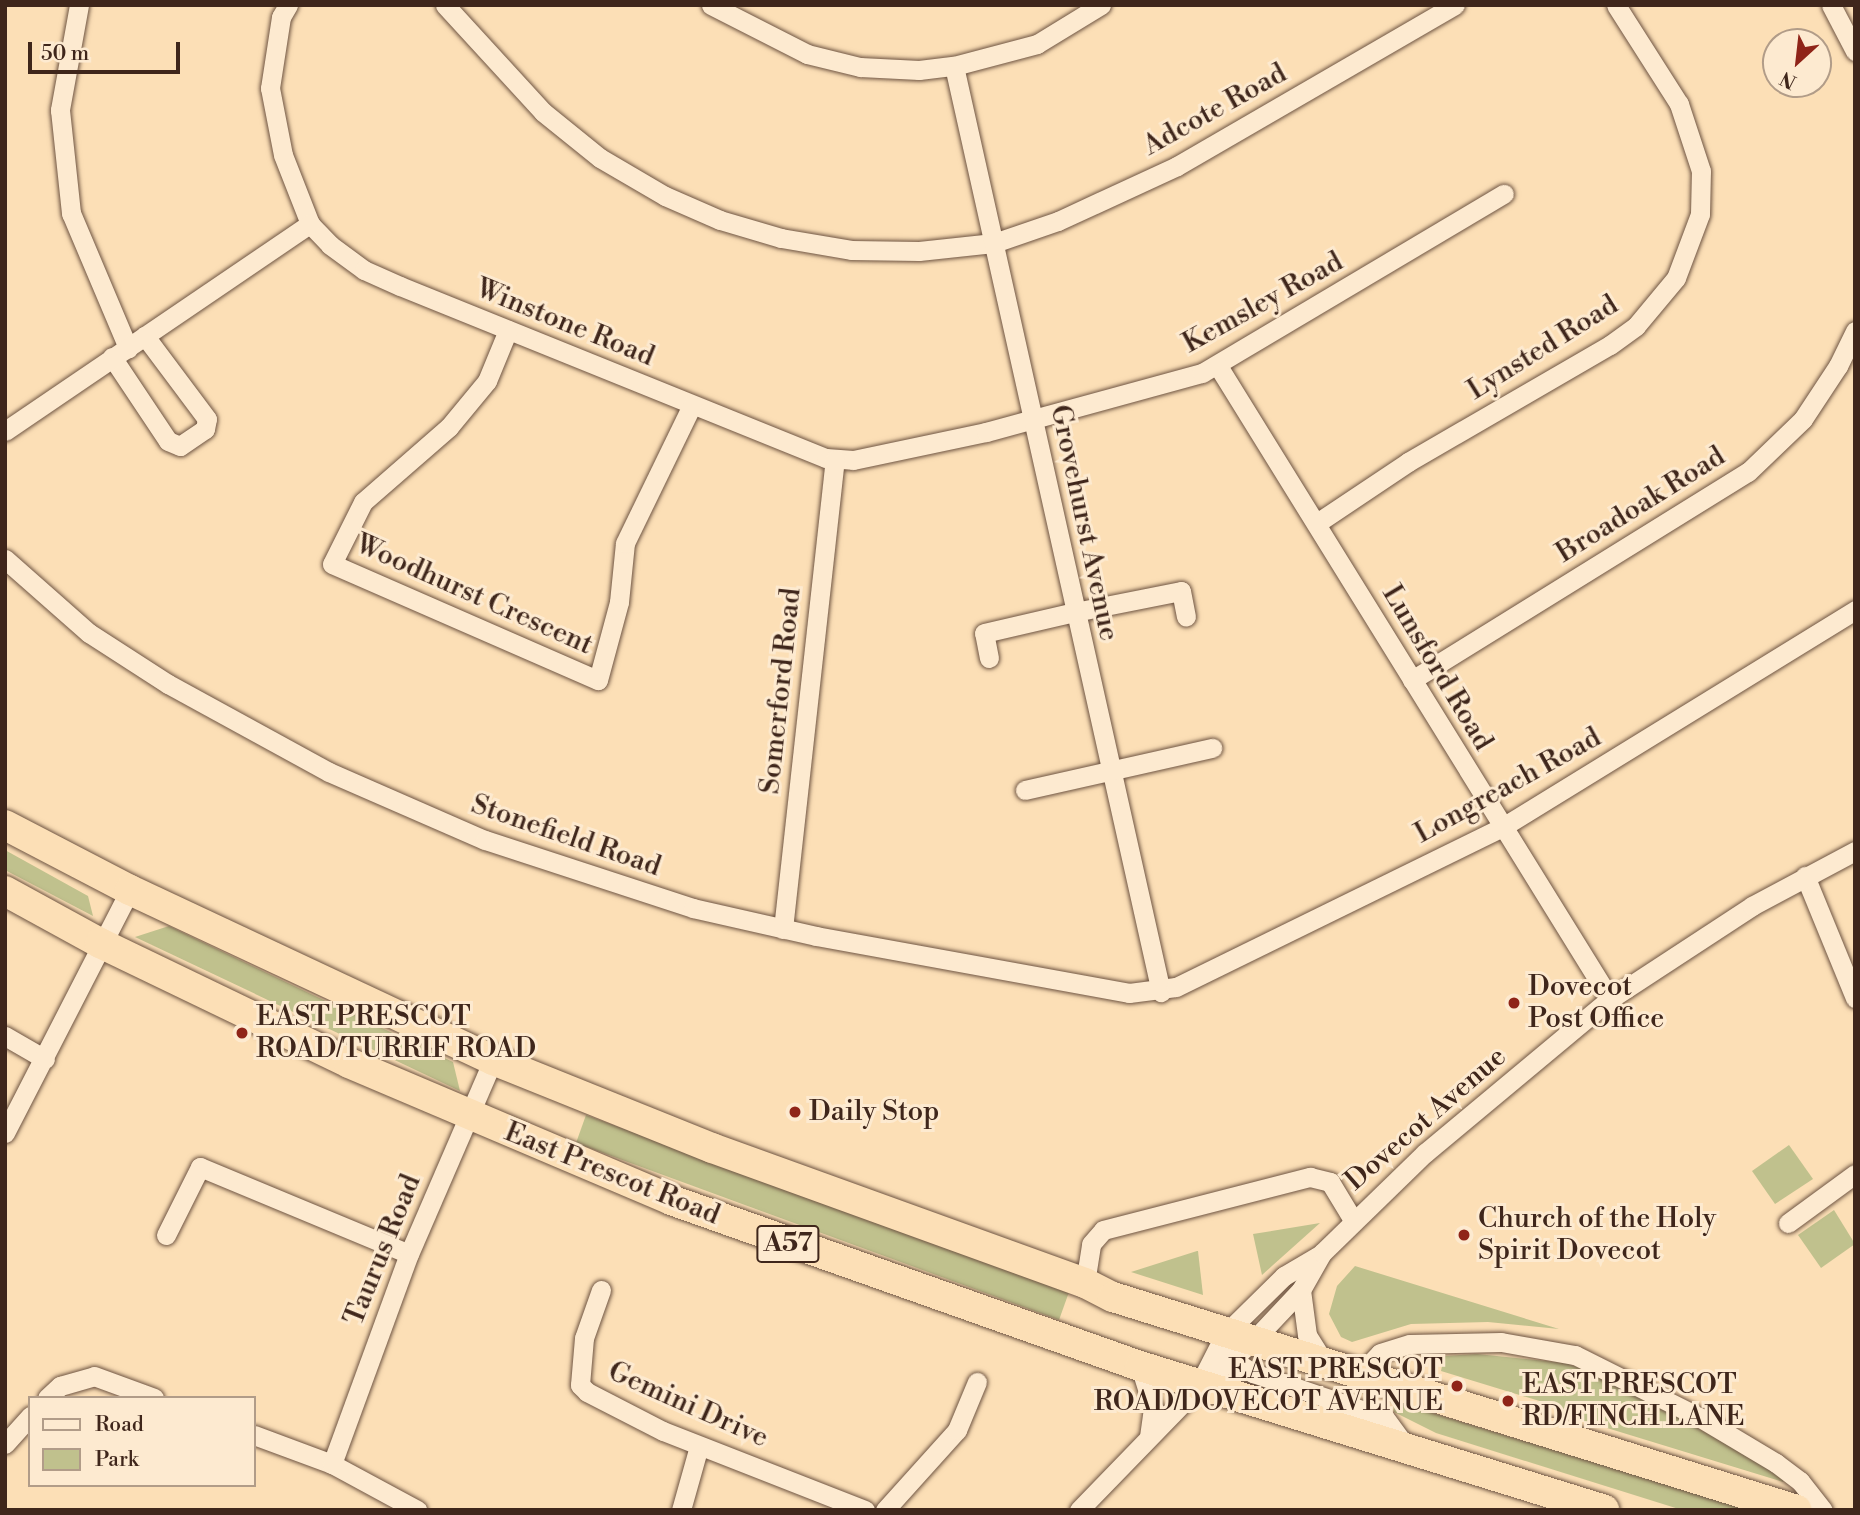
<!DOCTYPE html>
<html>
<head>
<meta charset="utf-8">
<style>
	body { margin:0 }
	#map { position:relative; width:1860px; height:1515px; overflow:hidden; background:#fcdfb6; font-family:"Libre Bodoni",serif }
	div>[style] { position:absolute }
	.green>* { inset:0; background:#c0c18d }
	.roads { filter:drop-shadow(0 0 2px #6e5442) drop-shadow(0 0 2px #6e5442) }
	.minor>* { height:19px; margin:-9.5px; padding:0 9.5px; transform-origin:9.5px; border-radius:9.5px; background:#fdead0 }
	.highway>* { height:30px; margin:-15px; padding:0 15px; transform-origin:15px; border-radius:15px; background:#fcdfb6 }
	.dots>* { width:19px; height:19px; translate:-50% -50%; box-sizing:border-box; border:4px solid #fdead0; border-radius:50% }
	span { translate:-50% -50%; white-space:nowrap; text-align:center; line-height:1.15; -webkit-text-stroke:6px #fdead0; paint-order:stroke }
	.shield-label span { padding:2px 5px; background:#fdead0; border:2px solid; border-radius:5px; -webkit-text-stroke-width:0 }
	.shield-label { font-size:26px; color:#3f261b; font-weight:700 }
	.street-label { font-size:28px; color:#3f261b }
	.poi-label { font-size:28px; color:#3f261b }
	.left { translate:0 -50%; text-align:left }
	.right { translate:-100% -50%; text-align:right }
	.frame { position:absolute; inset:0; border:7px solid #3f261b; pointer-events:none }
	.legend { position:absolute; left:28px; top:1396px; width:228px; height:91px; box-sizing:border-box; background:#fdead0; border:2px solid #b19c88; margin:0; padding:9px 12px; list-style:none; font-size:21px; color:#3f261b }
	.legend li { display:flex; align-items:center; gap:14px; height:35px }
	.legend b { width:35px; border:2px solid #b19c88 }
	.north { position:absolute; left:1762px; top:28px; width:70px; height:70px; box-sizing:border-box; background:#fdead0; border:2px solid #b19c88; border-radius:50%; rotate:207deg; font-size:19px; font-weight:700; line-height:28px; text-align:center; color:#3f261b }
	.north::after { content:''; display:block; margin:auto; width:24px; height:32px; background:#8f2418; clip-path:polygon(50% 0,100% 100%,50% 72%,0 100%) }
	.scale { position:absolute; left:28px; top:42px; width:152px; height:32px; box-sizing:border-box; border:4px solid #3f261b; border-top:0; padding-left:9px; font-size:21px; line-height:24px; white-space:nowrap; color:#3f261b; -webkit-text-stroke:5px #fdead0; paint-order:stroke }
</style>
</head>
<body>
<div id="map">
	<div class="green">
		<i style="clip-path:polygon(5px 850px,88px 896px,93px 916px,5px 870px)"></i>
		<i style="clip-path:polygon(169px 926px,453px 1062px,460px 1091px,135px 937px)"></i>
		<i style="clip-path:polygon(586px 1115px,1069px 1292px,1059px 1320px,576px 1143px)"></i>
		<i style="clip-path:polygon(1789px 1145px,1813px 1179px,1775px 1204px,1752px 1171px)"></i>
		<i style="clip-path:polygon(1834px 1210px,1855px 1244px,1821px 1268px,1798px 1235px)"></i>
		<i style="clip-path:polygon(1320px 1223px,1262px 1275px,1253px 1234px)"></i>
		<i style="clip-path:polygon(1198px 1251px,1203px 1295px,1131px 1272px,1197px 1251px)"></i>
		<i style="clip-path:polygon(1355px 1266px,1559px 1329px,1488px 1322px,1411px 1324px,1352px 1342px,1341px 1337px,1329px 1314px,1337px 1286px)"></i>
		<i style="clip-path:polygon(1477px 1354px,1566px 1363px,1606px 1378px,1785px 1476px,1783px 1482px,1558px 1413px,1559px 1407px,1441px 1371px,1444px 1356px)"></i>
		<i style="clip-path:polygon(1393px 1401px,1749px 1510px,1682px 1510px,1436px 1433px,1394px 1412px)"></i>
	</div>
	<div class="roads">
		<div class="minor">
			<i style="left:79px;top:5px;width:107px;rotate:100.3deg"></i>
			<i style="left:60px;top:110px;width:104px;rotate:83.9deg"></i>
			<i style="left:71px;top:213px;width:147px;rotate:67.1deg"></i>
			<i style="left:288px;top:5px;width:14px;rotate:120deg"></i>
			<i style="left:281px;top:17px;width:72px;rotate:98.8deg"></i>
			<i style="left:270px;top:88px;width:68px;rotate:79deg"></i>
			<i style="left:283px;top:155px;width:74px;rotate:68.6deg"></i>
			<i style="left:310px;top:224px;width:29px;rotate:46deg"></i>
			<i style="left:330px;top:245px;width:42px;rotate:36.3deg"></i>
			<i style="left:364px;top:270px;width:39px;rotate:24deg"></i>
			<i style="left:400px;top:286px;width:459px;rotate:22deg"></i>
			<i style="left:826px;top:458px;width:27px;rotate:4deg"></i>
			<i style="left:853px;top:460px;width:136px;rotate:-11.9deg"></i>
			<i style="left:986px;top:432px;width:224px;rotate:-15.3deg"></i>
			<i style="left:1202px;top:373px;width:351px;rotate:-30.7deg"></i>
			<i style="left:445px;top:5px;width:145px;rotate:47.5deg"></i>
			<i style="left:543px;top:112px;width:73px;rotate:38.9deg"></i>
			<i style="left:600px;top:158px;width:75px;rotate:30.3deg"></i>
			<i style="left:665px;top:196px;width:60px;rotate:23.6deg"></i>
			<i style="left:720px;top:220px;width:64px;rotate:16.4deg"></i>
			<i style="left:781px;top:238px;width:71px;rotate:9.7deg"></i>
			<i style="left:851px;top:250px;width:68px;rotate:0.8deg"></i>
			<i style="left:919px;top:251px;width:75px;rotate:-6.1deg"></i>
			<i style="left:994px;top:243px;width:68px;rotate:-19deg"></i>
			<i style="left:1058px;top:221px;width:131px;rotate:-24.8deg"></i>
			<i style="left:1177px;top:166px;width:321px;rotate:-30.1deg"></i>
			<i style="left:711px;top:5px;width:108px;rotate:27deg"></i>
			<i style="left:807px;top:54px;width:55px;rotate:13.8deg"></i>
			<i style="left:860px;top:67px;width:59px;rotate:2.9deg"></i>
			<i style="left:919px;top:70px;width:35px;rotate:-7deg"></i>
			<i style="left:954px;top:66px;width:86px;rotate:-14.8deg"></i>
			<i style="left:1037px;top:44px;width:75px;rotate:-31.4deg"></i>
			<i style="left:1831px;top:5px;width:52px;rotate:62.4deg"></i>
			<i style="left:954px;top:66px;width:949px;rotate:77.4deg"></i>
			<i style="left:508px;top:330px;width:55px;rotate:112.4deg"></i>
			<i style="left:487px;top:381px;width:60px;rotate:129.6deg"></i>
			<i style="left:449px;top:427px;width:114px;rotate:138.9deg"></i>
			<i style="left:363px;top:502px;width:69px;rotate:116.6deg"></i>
			<i style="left:332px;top:564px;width:290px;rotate:23.6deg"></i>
			<i style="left:598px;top:680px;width:81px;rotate:-74.9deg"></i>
			<i style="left:619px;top:602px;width:59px;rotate:-84.2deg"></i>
			<i style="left:625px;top:543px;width:153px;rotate:-64.1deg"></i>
			<i style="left:112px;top:357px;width:101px;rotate:56.3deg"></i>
			<i style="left:168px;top:441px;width:13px;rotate:23deg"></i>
			<i style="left:180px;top:446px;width:30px;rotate:-34deg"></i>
			<i style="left:205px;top:429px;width:10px;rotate:-79deg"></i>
			<i style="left:207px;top:419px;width:104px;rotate:-126.8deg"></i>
			<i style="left:1218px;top:366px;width:745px;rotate:58.23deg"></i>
			<i style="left:5px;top:431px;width:369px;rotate:-34.2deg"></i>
			<i style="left:1317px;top:523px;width:110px;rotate:-33.8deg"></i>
			<i style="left:1408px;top:462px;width:233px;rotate:-30.1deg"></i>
			<i style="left:1610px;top:345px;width:32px;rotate:-36deg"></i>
			<i style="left:1636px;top:326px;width:62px;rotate:-50.2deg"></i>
			<i style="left:1676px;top:278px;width:68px;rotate:-69.4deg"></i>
			<i style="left:1700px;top:214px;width:43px;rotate:-88.7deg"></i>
			<i style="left:1701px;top:171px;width:71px;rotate:-108.2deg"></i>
			<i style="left:1679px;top:104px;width:117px;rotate:-122.5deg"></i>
			<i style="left:5px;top:559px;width:112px;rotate:41.4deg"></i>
			<i style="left:89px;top:633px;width:94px;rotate:32.8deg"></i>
			<i style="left:168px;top:684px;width:183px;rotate:28.7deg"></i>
			<i style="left:329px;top:772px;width:170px;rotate:23.6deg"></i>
			<i style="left:485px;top:840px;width:219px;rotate:18.1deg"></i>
			<i style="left:693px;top:908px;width:126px;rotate:12.8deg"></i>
			<i style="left:816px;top:936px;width:318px;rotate:10.3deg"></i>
			<i style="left:1129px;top:993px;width:47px;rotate:-7.3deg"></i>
			<i style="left:1176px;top:987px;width:362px;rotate:-26.1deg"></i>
			<i style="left:1501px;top:828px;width:416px;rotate:-31.6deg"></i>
			<i style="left:989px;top:658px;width:25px;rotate:-101deg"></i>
			<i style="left:984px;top:633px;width:93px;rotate:-13deg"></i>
			<i style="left:1075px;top:612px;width:108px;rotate:-11.2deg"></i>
			<i style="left:1181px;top:591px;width:26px;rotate:79deg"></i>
			<i style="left:1412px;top:680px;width:395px;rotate:-31.8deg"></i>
			<i style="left:1748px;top:472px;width:76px;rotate:-43.9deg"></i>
			<i style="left:1803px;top:419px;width:64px;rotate:-56.6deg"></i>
			<i style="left:1838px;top:366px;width:39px;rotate:-64deg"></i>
			<i style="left:1025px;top:790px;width:192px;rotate:-12.7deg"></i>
			<i style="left:1805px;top:876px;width:132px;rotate:67.7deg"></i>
			<i style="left:783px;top:929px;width:472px;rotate:-83.7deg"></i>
			<i style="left:5px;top:1036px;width:46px;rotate:29.9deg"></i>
			<i style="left:5px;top:1133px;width:273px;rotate:-62.8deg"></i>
			<i style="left:1788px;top:1223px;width:83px;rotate:-36.2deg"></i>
			<i style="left:166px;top:1235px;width:76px;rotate:-63.4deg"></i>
			<i style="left:200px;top:1167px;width:226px;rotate:22.6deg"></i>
			<i style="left:1085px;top:1283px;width:39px;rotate:-81deg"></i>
			<i style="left:1091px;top:1244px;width:18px;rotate:-49deg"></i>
			<i style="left:1103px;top:1230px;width:214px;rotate:-14.4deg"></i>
			<i style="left:1310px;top:1177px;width:21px;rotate:14deg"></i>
			<i style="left:1330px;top:1182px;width:44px;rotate:58.8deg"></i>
			<i style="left:601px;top:1290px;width:51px;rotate:109.5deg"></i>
			<i style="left:584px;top:1338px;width:47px;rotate:94.9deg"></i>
			<i style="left:580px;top:1385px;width:10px;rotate:45deg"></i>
			<i style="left:587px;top:1392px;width:85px;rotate:27.2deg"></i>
			<i style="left:663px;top:1431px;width:217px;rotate:21.4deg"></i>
			<i style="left:1301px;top:1290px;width:45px;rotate:82.4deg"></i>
			<i style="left:1307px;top:1335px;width:34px;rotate:58deg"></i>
			<i style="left:1228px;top:1346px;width:21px;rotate:59deg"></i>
			<i style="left:1239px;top:1364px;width:17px;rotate:33deg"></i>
			<i style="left:1253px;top:1373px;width:139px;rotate:18.8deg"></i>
			<i style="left:1385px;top:1418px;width:37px;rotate:54deg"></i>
			<i style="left:1140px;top:1366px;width:44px;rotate:72.8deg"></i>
			<i style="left:1153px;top:1408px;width:28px;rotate:98deg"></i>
			<i style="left:1359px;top:1375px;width:30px;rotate:-46deg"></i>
			<i style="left:1380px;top:1353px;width:31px;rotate:-17deg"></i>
			<i style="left:1410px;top:1344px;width:91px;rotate:-1.3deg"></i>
			<i style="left:1501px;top:1342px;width:75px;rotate:10deg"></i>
			<i style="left:1575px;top:1355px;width:139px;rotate:26.6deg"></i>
			<i style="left:1699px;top:1417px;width:90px;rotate:30.9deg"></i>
			<i style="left:1776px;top:1463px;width:30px;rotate:37deg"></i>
			<i style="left:1800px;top:1481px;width:37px;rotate:52deg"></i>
			<i style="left:1202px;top:1379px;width:51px;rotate:-62.9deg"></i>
			<i style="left:1225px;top:1334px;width:83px;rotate:-44.5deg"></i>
			<i style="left:1284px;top:1276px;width:43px;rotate:-30.7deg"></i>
			<i style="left:47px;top:1398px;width:18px;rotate:-43deg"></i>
			<i style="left:60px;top:1386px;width:35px;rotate:-16deg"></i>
			<i style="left:94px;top:1376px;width:64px;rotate:20.1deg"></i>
			<i style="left:254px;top:1435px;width:83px;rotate:20.4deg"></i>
			<i style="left:332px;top:1464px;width:97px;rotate:28.4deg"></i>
			<i style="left:5px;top:1444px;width:38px;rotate:-48deg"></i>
			<i style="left:332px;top:1464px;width:224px;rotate:-69.9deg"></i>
			<i style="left:409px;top:1254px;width:211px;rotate:-66.6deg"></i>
			<i style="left:681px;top:1510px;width:66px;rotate:-74.3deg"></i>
			<i style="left:885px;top:1510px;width:108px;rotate:-48deg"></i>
			<i style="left:957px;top:1430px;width:52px;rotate:-67.4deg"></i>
			<i style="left:1079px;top:1510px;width:174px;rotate:-45.9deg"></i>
			<i style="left:1200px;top:1385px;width:66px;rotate:-39.5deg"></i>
			<i style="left:1251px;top:1343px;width:73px;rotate:-46.7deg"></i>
			<i style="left:1301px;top:1290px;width:43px;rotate:-60.4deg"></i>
			<i style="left:1322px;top:1253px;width:144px;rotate:-44.2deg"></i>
			<i style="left:1425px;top:1153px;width:241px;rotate:-39.8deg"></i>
			<i style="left:1610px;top:999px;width:170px;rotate:-33.2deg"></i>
			<i style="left:1752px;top:906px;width:117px;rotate:-28.1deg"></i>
		</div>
		<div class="highway">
			<i style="left:5px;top:825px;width:141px;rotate:27.5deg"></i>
			<i style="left:130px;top:890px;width:401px;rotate:25.1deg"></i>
			<i style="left:493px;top:1060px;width:236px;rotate:21.9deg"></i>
			<i style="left:712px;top:1148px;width:397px;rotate:19.9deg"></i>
			<i style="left:1085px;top:1283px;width:31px;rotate:27deg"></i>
			<i style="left:1113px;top:1297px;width:716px;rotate:17.3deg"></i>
			<i style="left:5px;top:891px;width:108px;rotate:28.7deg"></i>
			<i style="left:100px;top:943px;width:276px;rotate:25.7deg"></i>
			<i style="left:349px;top:1063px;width:350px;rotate:23deg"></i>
			<i style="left:671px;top:1200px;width:498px;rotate:19.5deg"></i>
			<i style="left:1140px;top:1366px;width:486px;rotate:17.2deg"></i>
		</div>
	</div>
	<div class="dots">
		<i style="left:1514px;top:1003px;background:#8f2418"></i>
		<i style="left:242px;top:1033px;background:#8f2418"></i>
		<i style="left:795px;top:1112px;background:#8f2418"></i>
		<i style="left:1464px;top:1235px;background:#8f2418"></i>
		<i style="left:1457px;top:1386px;background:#8f2418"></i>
		<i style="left:1508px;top:1401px;background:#8f2418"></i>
	</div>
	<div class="shield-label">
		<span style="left:788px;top:1244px">A57</span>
	</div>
	<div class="street-label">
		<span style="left:1215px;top:110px;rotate:-29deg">Adcote Road</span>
		<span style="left:1263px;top:303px;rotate:-29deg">Kemsley Road</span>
		<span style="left:565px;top:323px;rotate:22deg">Winstone Road</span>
		<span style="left:1543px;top:348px;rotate:-32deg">Lynsted Road</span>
		<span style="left:1641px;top:505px;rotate:-32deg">Broadoak Road</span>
		<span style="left:1084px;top:523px;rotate:78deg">Grovehurst Avenue</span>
		<span style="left:474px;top:595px;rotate:24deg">Woodhurst Crescent</span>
		<span style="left:1437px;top:668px;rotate:59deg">Lunsford Road</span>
		<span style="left:781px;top:691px;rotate:-84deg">Somerford Road</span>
		<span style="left:1508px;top:786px;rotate:-29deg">Longreach Road</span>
		<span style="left:566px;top:836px;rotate:19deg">Stonefield Road</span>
		<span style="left:1426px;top:1119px;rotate:-41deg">Dovecot Avenue</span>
		<span style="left:612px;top:1174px;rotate:22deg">East Prescot Road</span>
		<span style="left:383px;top:1250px;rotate:-68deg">Taurus Road</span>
		<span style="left:688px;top:1405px;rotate:24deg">Gemini Drive</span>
	</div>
	<div class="poi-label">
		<span class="left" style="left:1528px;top:1003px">Dovecot<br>Post Office</span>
		<span class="left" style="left:256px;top:1033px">EAST PRESCOT<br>ROAD/TURRIF ROAD</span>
		<span class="left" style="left:809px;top:1112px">Daily Stop</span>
		<span class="left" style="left:1478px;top:1235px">Church of the Holy<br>Spirit Dovecot</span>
		<span class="right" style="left:1443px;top:1386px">EAST PRESCOT<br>ROAD/DOVECOT AVENUE</span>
		<span class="left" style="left:1522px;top:1401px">EAST PRESCOT<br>RD/FINCH LANE</span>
	</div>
	<div class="frame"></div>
	<ul class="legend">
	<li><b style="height:9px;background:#fdead0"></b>Road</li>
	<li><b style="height:19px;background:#c0c18d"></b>Park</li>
	</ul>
	<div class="north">N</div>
	<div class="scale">50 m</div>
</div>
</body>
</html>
